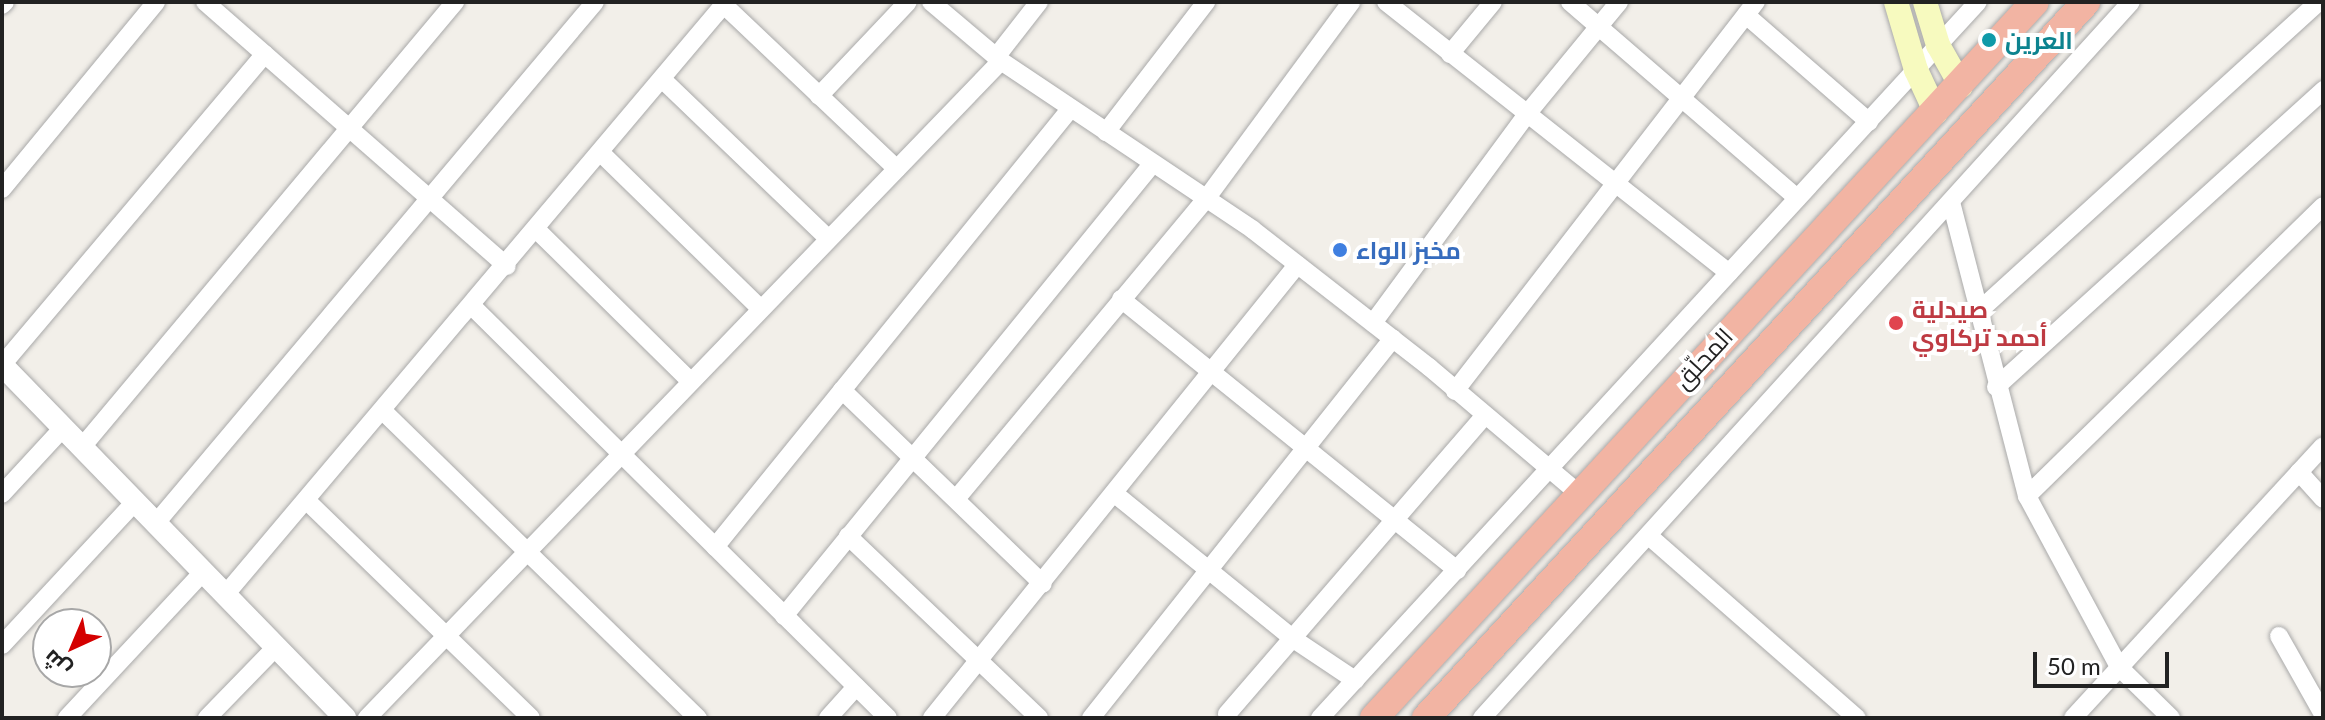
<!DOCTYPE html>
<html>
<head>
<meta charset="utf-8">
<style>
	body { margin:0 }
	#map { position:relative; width:2325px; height:720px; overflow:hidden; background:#f2efe9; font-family:Lato,Cairo,sans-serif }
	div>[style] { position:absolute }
	.roads { filter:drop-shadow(0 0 2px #a9a9a9) drop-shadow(0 0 2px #a9a9a9) }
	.minor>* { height:18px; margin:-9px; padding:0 9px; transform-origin:9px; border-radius:9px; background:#fff }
	.tertiary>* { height:22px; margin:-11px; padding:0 11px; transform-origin:11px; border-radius:11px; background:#fff }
	.secondary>* { height:24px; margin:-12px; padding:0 12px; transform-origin:12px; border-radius:12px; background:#f7fabf }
	.trunk>* { height:28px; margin:-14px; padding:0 14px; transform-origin:14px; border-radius:14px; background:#f2b4a3 }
	.dots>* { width:22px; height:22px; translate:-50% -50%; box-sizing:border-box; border:4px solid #fff; border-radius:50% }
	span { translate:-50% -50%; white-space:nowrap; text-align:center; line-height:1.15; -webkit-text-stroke:8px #fff; paint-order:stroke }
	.culture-label { font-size:24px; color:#0d838f; font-weight:700 }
	.left { translate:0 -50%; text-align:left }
	.shop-label { font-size:24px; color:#366cbe; font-weight:700 }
	.health-label { font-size:24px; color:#be3a42; font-weight:700 }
	.street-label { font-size:24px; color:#222 }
	.frame { position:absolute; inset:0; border:4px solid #222; pointer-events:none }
	.north { position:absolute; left:32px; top:608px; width:80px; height:80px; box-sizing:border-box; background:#fff; border:2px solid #a7a7a7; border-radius:50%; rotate:224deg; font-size:22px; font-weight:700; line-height:32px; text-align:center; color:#222 }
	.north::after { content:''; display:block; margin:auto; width:28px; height:36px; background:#d40000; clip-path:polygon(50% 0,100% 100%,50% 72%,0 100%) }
	.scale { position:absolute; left:2033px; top:652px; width:136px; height:36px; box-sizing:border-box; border:4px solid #222; border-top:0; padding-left:10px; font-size:24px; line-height:28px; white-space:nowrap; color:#222; -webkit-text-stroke:6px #fff; paint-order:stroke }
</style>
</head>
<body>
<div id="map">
	<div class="roads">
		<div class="minor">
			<i style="left:205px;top:2px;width:401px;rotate:41.2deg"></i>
			<i style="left:931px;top:2px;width:92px;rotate:40.1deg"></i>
			<i style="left:1001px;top:61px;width:303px;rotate:33.8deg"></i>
			<i style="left:1253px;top:230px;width:223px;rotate:37.9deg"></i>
			<i style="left:1429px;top:367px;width:195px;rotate:40.2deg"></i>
			<i style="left:1386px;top:2px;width:437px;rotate:38.3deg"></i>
			<i style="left:1570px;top:2px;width:300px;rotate:40.8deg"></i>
			<i style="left:2px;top:5px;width:4px;rotate:-45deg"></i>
			<i style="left:724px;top:5px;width:238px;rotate:43.5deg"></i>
			<i style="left:1746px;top:15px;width:163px;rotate:41deg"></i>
			<i style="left:1450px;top:54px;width:67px;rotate:-50.4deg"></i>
			<i style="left:996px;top:57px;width:70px;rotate:-52deg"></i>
			<i style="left:662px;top:79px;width:231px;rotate:43.8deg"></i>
			<i style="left:819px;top:96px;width:129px;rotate:-46.6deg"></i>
			<i style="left:1106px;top:132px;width:164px;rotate:-52.4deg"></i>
			<i style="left:601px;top:153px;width:223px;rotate:44.3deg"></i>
			<i style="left:2px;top:189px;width:242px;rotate:-50.5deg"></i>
			<i style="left:1951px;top:202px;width:304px;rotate:75.5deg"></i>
			<i style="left:2027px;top:496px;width:194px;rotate:61.7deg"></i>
			<i style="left:2119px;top:667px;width:73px;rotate:44.4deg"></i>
			<i style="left:537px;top:230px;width:216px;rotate:44.6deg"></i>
			<i style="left:1121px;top:299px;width:432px;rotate:38.9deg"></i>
			<i style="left:473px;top:307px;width:584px;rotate:44.72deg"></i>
			<i style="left:1980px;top:310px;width:458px;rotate:-42.3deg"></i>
			<i style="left:1373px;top:323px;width:260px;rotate:-53.6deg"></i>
			<i style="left:1527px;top:114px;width:145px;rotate:-50.6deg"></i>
			<i style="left:2px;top:365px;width:407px;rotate:-49.8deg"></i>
			<i style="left:1996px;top:387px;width:442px;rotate:-42.2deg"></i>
			<i style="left:842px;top:390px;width:279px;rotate:44deg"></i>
			<i style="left:1455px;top:391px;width:492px;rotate:-52.3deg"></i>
			<i style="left:383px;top:411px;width:440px;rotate:44.3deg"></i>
			<i style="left:82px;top:447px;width:581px;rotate:-50.03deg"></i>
			<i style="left:2299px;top:472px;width:36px;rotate:48deg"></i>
			<i style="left:2px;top:494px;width:90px;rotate:-47.3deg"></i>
			<i style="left:1115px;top:494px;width:228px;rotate:39.1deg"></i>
			<i style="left:1292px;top:638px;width:76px;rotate:33.7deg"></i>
			<i style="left:2027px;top:496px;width:414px;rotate:-44.4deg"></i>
			<i style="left:956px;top:499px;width:391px;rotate:-50.2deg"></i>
			<i style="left:1206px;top:199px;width:245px;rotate:-53.6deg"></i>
			<i style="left:306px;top:500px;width:313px;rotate:44.1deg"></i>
			<i style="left:156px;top:523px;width:681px;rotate:-49.88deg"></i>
			<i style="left:848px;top:536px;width:264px;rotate:43.6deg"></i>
			<i style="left:1650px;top:537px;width:275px;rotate:41.2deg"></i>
			<i style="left:715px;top:547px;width:565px;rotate:-50.96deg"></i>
			<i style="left:225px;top:595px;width:776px;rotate:-49.81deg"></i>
			<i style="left:784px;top:616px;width:584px;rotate:-50.83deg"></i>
			<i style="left:2279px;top:636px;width:90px;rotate:60.6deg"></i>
			<i style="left:2px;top:645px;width:195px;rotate:-47.1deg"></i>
			<i style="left:1227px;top:714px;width:392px;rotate:-49.2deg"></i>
			<i style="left:67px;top:718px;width:200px;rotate:-47deg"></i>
			<i style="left:207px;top:718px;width:99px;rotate:-45.8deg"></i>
			<i style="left:367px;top:718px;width:913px;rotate:-46.02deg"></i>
			<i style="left:828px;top:718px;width:42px;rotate:-47.9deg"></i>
			<i style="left:932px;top:718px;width:582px;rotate:-51.14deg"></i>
			<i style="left:1091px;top:718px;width:485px;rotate:-51.5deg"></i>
			<i style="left:1320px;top:718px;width:972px;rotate:-47.42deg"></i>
			<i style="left:1482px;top:718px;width:966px;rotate:-47.81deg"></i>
			<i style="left:2073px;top:718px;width:369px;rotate:-47.4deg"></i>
		</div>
		<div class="tertiary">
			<i style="left:2px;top:365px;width:492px;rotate:45.8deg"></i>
		</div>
		<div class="secondary">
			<i style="left:1896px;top:2px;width:71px;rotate:73.6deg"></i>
			<i style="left:1916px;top:70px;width:47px;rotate:65.1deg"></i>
			<i style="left:1925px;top:2px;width:45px;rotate:73.2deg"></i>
			<i style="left:1938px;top:45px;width:47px;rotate:60.7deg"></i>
		</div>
		<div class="trunk">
			<i style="left:1374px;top:718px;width:974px;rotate:-47.29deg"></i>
			<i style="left:1426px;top:718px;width:974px;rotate:-47.33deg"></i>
		</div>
	</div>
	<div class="dots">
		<i style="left:1989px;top:40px;background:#0f9aa8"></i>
		<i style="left:1340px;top:250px;background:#3f7fe0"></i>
		<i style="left:1896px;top:323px;background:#e0444e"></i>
	</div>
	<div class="culture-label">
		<span class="left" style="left:2005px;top:40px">العرين</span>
	</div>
	<div class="shop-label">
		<span class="left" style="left:1356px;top:250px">مخبز الواء</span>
	</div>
	<div class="health-label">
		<span class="left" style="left:1912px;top:323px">صيدلية<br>أحمد تركاوي</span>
	</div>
	<div class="street-label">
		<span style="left:1703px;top:358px;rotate:-47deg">المحلّق</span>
	</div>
	<div class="frame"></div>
	<div class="north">ش</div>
	<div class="scale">50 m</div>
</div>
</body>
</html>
